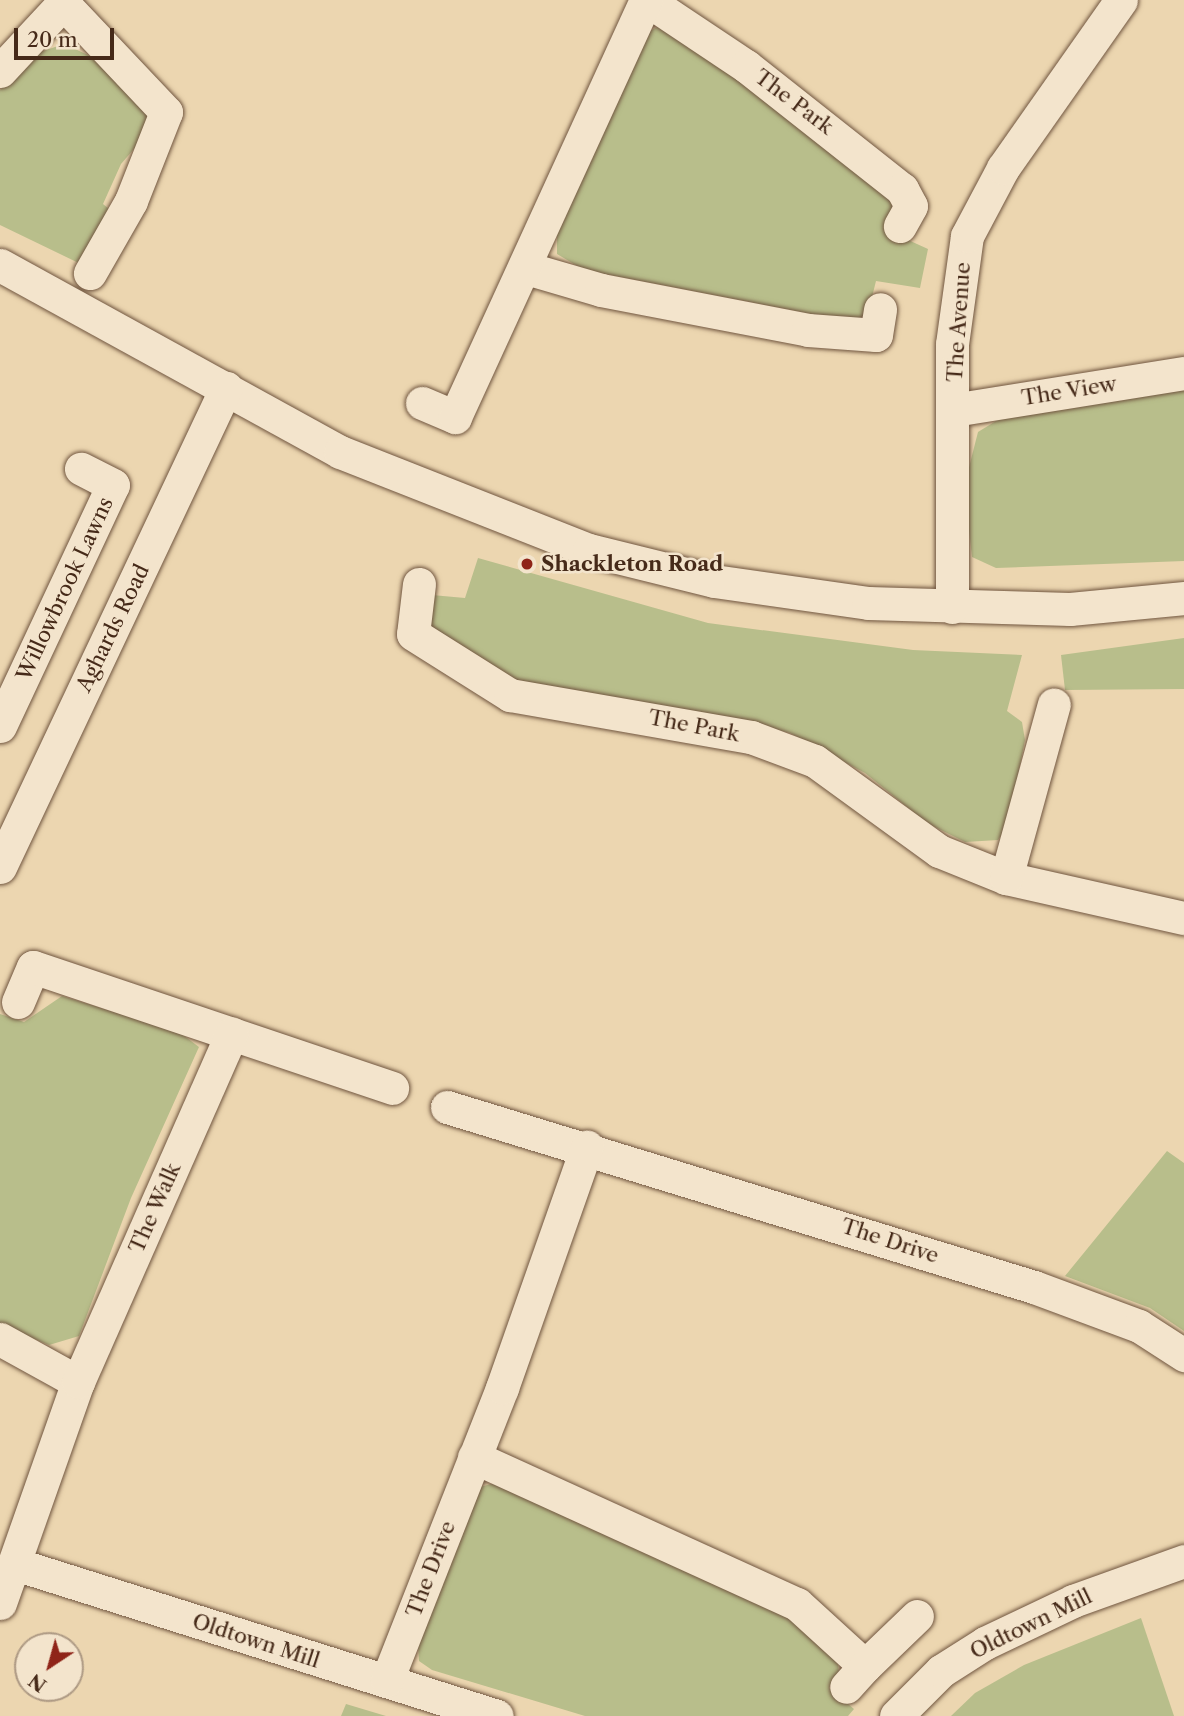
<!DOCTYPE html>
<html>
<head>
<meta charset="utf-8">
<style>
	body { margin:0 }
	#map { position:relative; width:1184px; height:1716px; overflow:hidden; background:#ecd6b0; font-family:"Libre Caslon Text",serif }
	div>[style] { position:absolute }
	.green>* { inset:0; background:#b8be8b }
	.roads { filter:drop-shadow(0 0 2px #70553f) drop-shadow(0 0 2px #70553f) }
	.minor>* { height:33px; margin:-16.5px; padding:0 16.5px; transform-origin:16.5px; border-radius:16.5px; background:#f3e4cc }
	.dots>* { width:19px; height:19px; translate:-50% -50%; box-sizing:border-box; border:4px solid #f3e4cc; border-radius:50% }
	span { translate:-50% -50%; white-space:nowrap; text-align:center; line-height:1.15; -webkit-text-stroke:5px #f3e4cc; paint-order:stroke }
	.street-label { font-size:21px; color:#462a19 }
	.poi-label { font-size:21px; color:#462a19; font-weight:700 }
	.left { translate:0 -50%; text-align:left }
	.north { position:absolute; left:14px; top:1632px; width:70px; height:70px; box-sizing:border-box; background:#f3e4cc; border:2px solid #ae9a84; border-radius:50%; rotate:216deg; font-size:19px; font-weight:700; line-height:28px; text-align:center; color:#462a19 }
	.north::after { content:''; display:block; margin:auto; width:24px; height:32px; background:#8f2418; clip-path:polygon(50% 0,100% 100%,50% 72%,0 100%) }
	.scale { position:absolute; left:14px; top:28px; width:100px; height:32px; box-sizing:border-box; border:4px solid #462a19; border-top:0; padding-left:9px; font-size:21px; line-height:24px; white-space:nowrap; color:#462a19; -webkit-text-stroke:5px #f3e4cc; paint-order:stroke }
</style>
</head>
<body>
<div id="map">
	<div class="green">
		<i style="clip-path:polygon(659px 26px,677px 30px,890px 194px,894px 212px,884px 229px,928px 249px,920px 288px,876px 281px,868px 313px,853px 322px,584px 270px,557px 254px,557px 232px,641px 36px)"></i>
		<i style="clip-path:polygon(64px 44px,88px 55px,142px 102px,152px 128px,121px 164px,103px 204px,115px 214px,89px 268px,0 225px,0 90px,34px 54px)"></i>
		<i style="clip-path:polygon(1184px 390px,1184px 561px,996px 568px,972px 557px,964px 487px,978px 432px,1009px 413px)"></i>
		<i style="clip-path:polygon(478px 558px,708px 623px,913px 650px,1022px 655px,1007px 711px,1022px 722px,1025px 740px,1008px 826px,998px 840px,965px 842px,927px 823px,865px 773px,790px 733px,723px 716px,542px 690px,478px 664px,422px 622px,432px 595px,465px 598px)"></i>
		<i style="clip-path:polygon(1184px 638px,1184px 689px,1065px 690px,1061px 655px)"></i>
		<i style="clip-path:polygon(62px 996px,179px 1032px,199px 1047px,131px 1198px,79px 1336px,49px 1345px,0 1325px,0 1014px,24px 1022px)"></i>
		<i style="clip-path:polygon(1167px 1151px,1184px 1163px,1184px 1331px,1150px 1308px,1065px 1276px)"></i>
		<i style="clip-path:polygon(491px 1484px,508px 1486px,792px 1616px,837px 1659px,839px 1672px,829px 1688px,854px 1709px,848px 1716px,585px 1716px,432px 1670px,419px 1661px,418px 1644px,480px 1487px)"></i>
		<i style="clip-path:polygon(1141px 1618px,1174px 1716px,951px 1716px,975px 1693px,1024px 1665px)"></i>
		<i style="clip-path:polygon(346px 1704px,386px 1716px,341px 1716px)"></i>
	</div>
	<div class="roads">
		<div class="minor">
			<i style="left:647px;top:0;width:119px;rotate:33.7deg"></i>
			<i style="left:746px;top:66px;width:199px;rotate:38.3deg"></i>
			<i style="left:902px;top:189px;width:19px;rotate:62deg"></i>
			<i style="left:911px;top:206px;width:23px;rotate:119deg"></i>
			<i style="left:63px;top:3px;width:150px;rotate:46.6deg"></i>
			<i style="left:166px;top:112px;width:96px;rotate:111.5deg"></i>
			<i style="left:131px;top:201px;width:83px;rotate:119.7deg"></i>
			<i style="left:0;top:71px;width:97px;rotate:-47.1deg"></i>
			<i style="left:0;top:265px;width:388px;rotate:28.8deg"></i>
			<i style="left:340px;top:452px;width:268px;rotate:21.5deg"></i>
			<i style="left:589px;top:550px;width:129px;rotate:13.9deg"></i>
			<i style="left:714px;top:581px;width:156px;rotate:8.1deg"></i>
			<i style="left:868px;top:603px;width:202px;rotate:1.7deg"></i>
			<i style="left:1070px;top:609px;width:115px;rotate:-5.5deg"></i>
			<i style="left:526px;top:268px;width:78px;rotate:16.3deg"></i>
			<i style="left:601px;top:290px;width:211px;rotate:10.9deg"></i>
			<i style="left:808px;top:330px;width:68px;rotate:4.2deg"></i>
			<i style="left:876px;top:335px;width:26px;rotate:-81deg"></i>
			<i style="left:422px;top:403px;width:36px;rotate:23deg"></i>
			<i style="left:455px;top:417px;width:459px;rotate:-65.4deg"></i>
			<i style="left:953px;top:410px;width:234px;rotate:-9.1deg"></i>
			<i style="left:419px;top:584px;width:50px;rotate:96.8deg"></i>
			<i style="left:413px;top:634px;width:115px;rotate:32.2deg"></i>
			<i style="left:510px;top:695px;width:245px;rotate:9.9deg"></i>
			<i style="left:751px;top:737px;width:68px;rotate:20.6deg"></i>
			<i style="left:815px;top:761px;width:153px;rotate:36deg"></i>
			<i style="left:939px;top:851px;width:72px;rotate:21.9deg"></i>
			<i style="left:1006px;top:878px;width:182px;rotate:12.7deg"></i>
			<i style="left:952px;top:607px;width:263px;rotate:-90deg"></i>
			<i style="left:952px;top:344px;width:109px;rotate:-82.1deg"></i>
			<i style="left:967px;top:236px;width:77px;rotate:-62.1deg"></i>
			<i style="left:1003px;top:168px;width:205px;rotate:-54.9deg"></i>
			<i style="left:0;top:726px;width:266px;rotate:-64.9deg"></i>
			<i style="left:113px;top:485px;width:36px;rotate:-153deg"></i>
			<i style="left:0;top:867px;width:530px;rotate:-64.74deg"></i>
			<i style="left:1006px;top:878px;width:180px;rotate:-74.6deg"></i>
			<i style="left:18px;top:1002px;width:38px;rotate:-67deg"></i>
			<i style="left:33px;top:967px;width:379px;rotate:18.6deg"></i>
			<i style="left:447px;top:1107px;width:614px;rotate:17.05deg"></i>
			<i style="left:1034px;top:1287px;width:112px;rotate:20.4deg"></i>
			<i style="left:1139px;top:1326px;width:54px;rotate:32.8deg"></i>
			<i style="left:0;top:1339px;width:89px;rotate:28.9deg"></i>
			<i style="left:474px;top:1457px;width:355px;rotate:24.5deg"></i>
			<i style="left:797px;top:1604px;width:92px;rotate:42.4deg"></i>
			<i style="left:865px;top:1666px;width:28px;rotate:132deg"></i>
			<i style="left:15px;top:1564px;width:505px;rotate:17.5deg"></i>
			<i style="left:0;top:1603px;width:234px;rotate:-70.6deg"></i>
			<i style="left:78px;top:1382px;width:381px;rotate:-66.2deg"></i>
			<i style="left:865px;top:1666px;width:72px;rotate:-43.9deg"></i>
			<i style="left:387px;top:1680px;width:314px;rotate:-68.5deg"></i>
			<i style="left:502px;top:1388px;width:256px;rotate:-70.6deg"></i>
			<i style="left:896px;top:1716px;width:64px;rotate:-45deg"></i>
			<i style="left:941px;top:1671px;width:52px;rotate:-32.5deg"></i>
			<i style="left:985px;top:1643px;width:98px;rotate:-25.5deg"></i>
			<i style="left:1073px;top:1601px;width:118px;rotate:-19.8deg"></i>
		</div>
	</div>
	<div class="dots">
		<i style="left:527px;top:564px;background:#8f2418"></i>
	</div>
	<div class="street-label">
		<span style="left:794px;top:102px;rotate:37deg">The Park</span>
		<span style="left:959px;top:322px;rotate:-86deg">The Avenue</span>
		<span style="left:1069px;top:391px;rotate:-9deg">The View</span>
		<span style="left:65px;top:589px;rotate:-65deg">Willowbrook Lawns</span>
		<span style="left:113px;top:628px;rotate:-64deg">Aghards Road</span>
		<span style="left:694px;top:726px;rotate:11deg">The Park</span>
		<span style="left:155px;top:1208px;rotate:-66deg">The Walk</span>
		<span style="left:890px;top:1241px;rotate:18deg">The Drive</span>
		<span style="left:431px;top:1569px;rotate:-69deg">The Drive</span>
		<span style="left:1031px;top:1624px;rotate:-26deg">Oldtown Mill</span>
		<span style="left:256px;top:1641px;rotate:18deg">Oldtown Mill</span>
	</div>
	<div class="poi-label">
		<span class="left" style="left:541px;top:564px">Shackleton Road</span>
	</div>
	<div class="north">N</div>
	<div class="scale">20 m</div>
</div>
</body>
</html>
